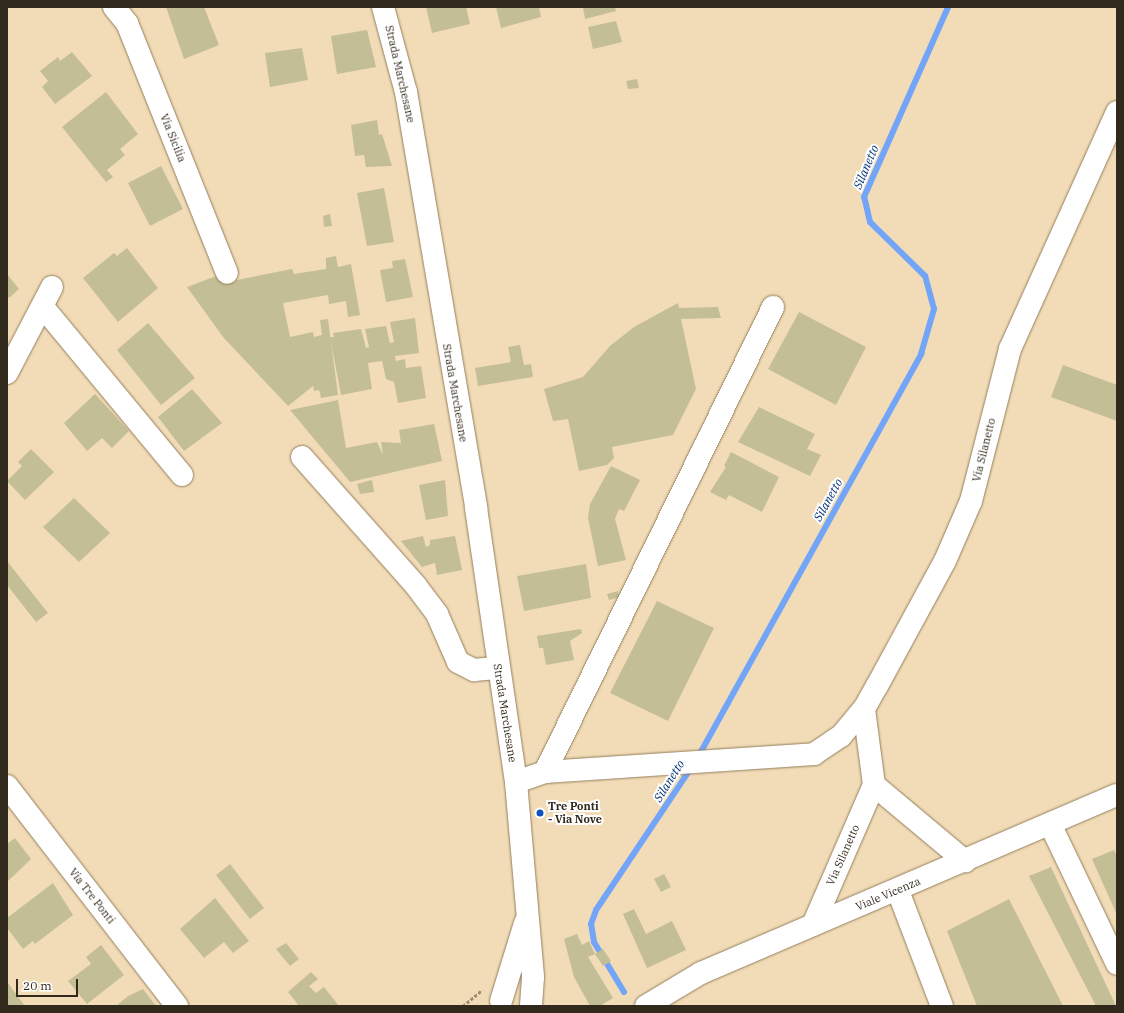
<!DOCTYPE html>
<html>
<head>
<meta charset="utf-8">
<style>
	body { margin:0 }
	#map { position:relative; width:1124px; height:1013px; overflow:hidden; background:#f2dcb7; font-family:"IBM Plex Serif",serif }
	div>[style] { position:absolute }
	.stream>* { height:6px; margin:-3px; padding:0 3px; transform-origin:3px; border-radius:3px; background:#72a4f8 }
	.building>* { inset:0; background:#c4be96 }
	.path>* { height:2.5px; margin-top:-1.25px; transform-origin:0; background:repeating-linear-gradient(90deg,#9c8c71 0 3px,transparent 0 5px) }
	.roads { filter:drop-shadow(0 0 1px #937f5d) drop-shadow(0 0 1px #937f5d) }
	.minor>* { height:22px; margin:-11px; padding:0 11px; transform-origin:11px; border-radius:11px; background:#fff }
	.major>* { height:22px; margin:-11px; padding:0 11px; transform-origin:11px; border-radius:11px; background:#fff }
	.dots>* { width:11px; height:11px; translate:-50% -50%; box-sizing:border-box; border:2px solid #fff; border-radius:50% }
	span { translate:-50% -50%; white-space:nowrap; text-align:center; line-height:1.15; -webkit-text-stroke:4px #fff; paint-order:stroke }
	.street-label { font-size:11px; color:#31291b }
	.poi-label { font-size:11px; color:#31291b; font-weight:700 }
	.left { translate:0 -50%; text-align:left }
	.water-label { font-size:12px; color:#033179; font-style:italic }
	.frame { position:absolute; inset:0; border:8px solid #31291b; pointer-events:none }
	.scale { position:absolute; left:16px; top:979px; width:62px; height:18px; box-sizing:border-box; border:2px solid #31291b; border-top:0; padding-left:5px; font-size:12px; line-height:14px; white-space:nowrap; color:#31291b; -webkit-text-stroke:3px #fff; paint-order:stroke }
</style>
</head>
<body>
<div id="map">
	<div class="stream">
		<i style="left:698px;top:757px;width:461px;rotate:-61deg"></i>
		<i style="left:921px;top:354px;width:47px;rotate:-73.9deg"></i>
		<i style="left:934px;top:309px;width:34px;rotate:-105deg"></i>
		<i style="left:925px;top:276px;width:77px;rotate:-135.5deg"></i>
		<i style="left:870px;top:222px;width:26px;rotate:-103deg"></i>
		<i style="left:864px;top:197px;width:208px;rotate:-66.1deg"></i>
		<i style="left:624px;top:992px;width:58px;rotate:-121deg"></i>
		<i style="left:594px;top:942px;width:18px;rotate:-99deg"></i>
		<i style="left:591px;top:924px;width:15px;rotate:-70deg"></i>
		<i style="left:596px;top:910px;width:171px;rotate:-56.2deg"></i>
	</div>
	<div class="building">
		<i style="clip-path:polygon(166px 7px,204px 7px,219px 45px,184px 59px)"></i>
		<i style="clip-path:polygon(426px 7px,466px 7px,470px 24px,432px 33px)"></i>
		<i style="clip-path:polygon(496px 7px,539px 7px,541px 17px,501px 28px)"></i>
		<i style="clip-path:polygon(583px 7px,615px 7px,616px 11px,585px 19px)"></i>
		<i style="clip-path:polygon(616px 21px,622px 42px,593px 49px,588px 27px)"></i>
		<i style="clip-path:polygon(367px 30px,376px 67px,337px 74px,331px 36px)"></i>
		<i style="clip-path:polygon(302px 48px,308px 80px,270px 87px,265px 53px)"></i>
		<i style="clip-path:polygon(72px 52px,92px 76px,55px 104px,42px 87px,48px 81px,40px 71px,58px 57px,60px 61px)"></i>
		<i style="clip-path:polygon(637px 79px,639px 88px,628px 89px,626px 81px)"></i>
		<i style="clip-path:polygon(106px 92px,138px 134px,120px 149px,125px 155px,107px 170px,113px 177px,106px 182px,62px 127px)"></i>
		<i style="clip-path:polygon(377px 120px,379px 135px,382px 134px,392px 166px,366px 167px,364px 155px,355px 156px,351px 125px)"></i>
		<i style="clip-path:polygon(161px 166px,183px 209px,150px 226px,128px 183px)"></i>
		<i style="clip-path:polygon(384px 188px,394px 242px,367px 246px,357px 193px)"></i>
		<i style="clip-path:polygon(330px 214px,332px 226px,324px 227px,323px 216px)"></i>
		<i style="clip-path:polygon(127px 248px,158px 288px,118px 322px,83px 278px,114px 253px,117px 256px)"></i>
		<i style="clip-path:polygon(336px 256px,338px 267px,351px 264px,360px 315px,348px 317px,346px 301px,329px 304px,328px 295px,283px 303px,290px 337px,313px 332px,314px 337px,322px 335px,320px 320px,328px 319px,338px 395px,321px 398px,319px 390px,314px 391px,313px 386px,288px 406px,223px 337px,187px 287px,219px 275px,222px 283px,292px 269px,294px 274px,326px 269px,326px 258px)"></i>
		<i style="clip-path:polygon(405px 259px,413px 297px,386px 302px,380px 270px,393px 268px,392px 261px)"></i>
		<i style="clip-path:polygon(7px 274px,19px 289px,9px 298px,7px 295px)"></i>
		<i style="clip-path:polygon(678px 303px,679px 308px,718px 307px,721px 318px,681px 319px,696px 389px,673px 435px,612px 447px,614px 458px,607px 465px,579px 471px,568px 419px,553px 421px,544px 389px,583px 377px,610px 346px,634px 327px)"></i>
		<i style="clip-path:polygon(799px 312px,866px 347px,836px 405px,768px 369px)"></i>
		<i style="clip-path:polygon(415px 318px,419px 353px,395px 356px,396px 361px,405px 359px,406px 368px,421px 366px,426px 398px,398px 403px,394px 382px,386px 379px,382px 361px,368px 363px,372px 389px,341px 395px,330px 337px,334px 337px,333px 333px,361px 329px,366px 348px,369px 347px,365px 329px,386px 326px,390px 343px,394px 342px,390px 322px)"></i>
		<i style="clip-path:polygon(148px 323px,195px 378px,161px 405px,117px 350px)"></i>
		<i style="clip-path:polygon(520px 345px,524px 365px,531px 364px,533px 377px,478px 386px,475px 368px,511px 362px,508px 347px)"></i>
		<i style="clip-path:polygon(1063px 365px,1117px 385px,1117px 421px,1051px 397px)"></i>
		<i style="clip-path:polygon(192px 389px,222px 423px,184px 451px,158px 417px)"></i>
		<i style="clip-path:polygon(95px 394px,129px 431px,112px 448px,102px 438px,87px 451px,64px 423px)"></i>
		<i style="clip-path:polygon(338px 400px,346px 448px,377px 442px,383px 455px,381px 442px,401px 443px,399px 430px,434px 424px,442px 461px,350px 482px,290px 410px)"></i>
		<i style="clip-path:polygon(759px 407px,815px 434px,807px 449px,821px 455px,810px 476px,738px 442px)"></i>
		<i style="clip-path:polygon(31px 449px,54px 472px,25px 500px,7px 481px,22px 466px,18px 462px)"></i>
		<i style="clip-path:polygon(731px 452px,779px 477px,762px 512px,729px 495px,726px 500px,710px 492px,726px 467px,724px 466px)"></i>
		<i style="clip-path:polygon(611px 466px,640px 480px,624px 511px,619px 509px,615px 519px,626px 560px,598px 566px,588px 518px,590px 504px)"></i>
		<i style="clip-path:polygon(372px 480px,374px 492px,360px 494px,357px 484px)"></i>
		<i style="clip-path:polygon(445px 480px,448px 516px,426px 520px,419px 485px)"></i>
		<i style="clip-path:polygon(74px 498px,110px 533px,79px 562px,43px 527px)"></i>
		<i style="clip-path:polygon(423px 536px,426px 547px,430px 545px,430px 540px,455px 536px,462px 570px,437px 575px,435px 563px,422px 567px,401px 541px)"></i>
		<i style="clip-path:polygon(7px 561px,48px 613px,36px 622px,7px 585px)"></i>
		<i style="clip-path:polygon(586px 564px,591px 598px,524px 611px,517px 576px)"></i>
		<i style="clip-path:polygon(618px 591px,619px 597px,609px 600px,607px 594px)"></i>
		<i style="clip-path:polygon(657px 601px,714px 628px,668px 721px,610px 693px)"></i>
		<i style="clip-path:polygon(581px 629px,582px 633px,570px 641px,574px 660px,546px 665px,543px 648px,539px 648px,537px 636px)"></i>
		<i style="clip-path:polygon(15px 838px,31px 859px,7px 882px,7px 844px)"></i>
		<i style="clip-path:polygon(1114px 850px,1117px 856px,1117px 915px,1092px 859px)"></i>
		<i style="clip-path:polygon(230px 864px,264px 908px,250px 919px,216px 875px)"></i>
		<i style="clip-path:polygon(1051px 867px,1116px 1006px,1096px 1006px,1029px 876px)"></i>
		<i style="clip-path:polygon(664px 874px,671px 887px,661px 892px,654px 879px)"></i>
		<i style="clip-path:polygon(53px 883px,73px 915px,35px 944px,33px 941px,23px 949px,7px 928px,7px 918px)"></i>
		<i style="clip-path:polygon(215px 898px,249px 941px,233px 953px,224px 942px,204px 958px,180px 929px)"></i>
		<i style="clip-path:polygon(1009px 899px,1063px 1006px,977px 1006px,947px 931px)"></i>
		<i style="clip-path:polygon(634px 909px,646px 934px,672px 921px,686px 950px,647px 968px,623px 914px)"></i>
		<i style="clip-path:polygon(577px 934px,582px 945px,589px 941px,595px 954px,588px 957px,613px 998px,600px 1006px,590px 1006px,574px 977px,564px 939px)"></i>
		<i style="clip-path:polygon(286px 943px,299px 959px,290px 966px,276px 949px)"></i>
		<i style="clip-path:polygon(101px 945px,124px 975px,87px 1004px,68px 981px,91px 964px,86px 957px)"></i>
		<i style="clip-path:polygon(603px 949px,611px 961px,603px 966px,595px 954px)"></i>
		<i style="clip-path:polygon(311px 972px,318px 979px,309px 986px,316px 993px,324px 987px,339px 1006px,299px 1006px,288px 992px)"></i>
		<i style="clip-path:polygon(8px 983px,25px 1006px,7px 1006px)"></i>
		<i style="clip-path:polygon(143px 989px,156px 1006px,116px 1006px,128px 996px)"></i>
	</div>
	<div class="path">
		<i style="left:463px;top:1006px;width:25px;rotate:-40deg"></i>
	</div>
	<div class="roads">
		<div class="minor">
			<i style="left:114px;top:7px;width:21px;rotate:51deg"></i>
			<i style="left:127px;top:23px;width:269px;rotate:68.2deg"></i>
			<i style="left:43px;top:307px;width:218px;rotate:50.4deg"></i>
			<i style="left:7px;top:373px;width:97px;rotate:-62.4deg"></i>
			<i style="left:302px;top:457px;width:172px;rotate:48.5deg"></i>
			<i style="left:416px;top:586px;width:35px;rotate:53deg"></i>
			<i style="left:437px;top:614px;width:52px;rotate:66.4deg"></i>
			<i style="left:458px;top:662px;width:18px;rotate:27deg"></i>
			<i style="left:474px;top:670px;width:25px;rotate:-5deg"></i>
			<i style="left:545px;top:772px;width:270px;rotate:-3.8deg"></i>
			<i style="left:814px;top:754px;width:32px;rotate:-34deg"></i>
			<i style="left:841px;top:736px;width:35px;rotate:-50deg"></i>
			<i style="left:864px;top:709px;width:26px;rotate:-61deg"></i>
			<i style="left:877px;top:686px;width:142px;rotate:-61.5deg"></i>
			<i style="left:945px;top:561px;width:65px;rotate:-66.6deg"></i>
			<i style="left:971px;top:501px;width:157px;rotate:-75.6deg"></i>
			<i style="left:1010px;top:349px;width:260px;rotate:-65.7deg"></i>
			<i style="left:516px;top:782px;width:31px;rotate:-19deg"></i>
			<i style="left:545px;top:772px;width:518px;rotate:-63.88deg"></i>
			<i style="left:874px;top:785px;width:119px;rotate:39.9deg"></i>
			<i style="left:7px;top:786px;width:278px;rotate:52.3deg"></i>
			<i style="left:1050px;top:824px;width:155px;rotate:64.4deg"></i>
			<i style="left:898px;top:891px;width:123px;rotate:69.1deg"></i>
			<i style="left:813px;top:925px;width:153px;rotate:-66.5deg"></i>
			<i style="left:874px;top:785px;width:77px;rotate:-97.5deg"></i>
		</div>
		<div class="major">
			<i style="left:383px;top:7px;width:88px;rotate:74.9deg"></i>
			<i style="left:406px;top:92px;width:422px;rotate:80.4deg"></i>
			<i style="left:476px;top:508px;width:277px;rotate:81.7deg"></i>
			<i style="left:516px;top:782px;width:196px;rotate:85deg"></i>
			<i style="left:533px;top:977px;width:29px;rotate:94deg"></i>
			<i style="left:501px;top:1001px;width:82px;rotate:-72.9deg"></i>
			<i style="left:646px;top:1006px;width:64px;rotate:-31deg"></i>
			<i style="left:701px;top:973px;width:452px;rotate:-23.2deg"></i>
		</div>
	</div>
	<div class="dots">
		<i style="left:540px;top:813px;background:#0e53bd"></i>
	</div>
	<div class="street-label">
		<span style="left:400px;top:74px;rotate:77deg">Strada Marchesane</span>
		<span style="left:173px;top:138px;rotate:68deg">Via Sicilia</span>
		<span style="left:455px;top:393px;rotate:80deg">Strada Marchesane</span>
		<span style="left:984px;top:450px;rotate:-76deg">Via Silanetto</span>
		<span style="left:505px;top:713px;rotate:81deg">Strada Marchesane</span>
		<span style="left:843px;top:855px;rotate:-66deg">Via Silanetto</span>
		<span style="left:888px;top:894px;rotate:-23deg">Viale Vicenza</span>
		<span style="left:92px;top:896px;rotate:52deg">Via Tre Ponti</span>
	</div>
	<div class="poi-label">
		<span class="left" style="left:548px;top:813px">Tre Ponti<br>- Via Nove</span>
	</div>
	<div class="water-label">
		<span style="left:866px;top:167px;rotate:-67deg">Silanetto</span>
		<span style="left:828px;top:500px;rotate:-61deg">Silanetto</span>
		<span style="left:669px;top:781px;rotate:-58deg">Silanetto</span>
	</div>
	<div class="frame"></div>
	<div class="scale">20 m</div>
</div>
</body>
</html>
